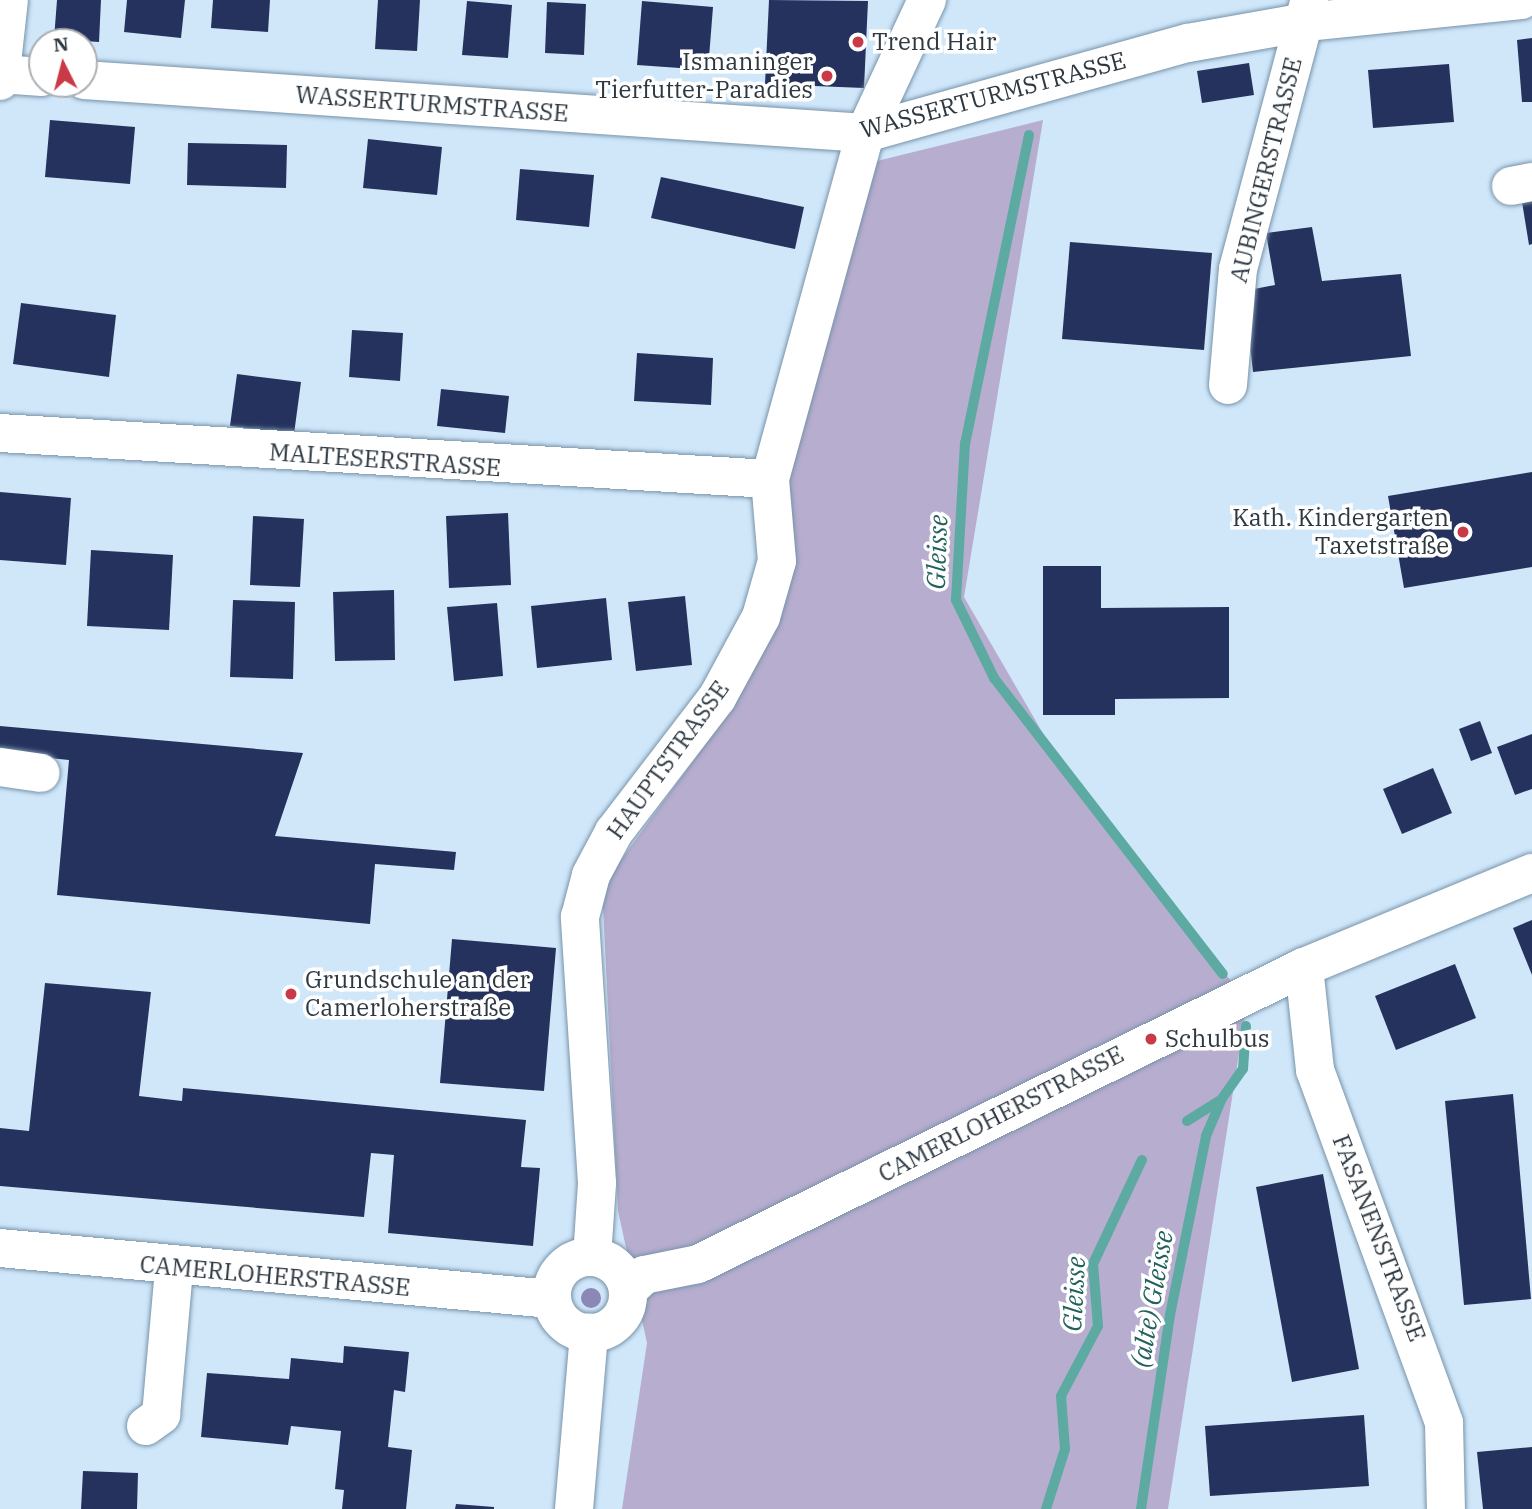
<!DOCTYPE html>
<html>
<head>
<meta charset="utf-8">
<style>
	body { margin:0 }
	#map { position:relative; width:1532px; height:1509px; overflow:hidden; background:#d0e7fa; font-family:"IBM Plex Serif",serif }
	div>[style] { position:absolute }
	.green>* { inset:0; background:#b7adcf }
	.stream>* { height:10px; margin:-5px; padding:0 5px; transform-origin:5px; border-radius:5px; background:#5caaa2 }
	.building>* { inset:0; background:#26325e }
	.roads { filter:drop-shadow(0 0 2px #7893a9) drop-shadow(0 0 2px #7893a9) }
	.minor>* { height:38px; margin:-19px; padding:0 19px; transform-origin:19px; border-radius:19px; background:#fff }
	.minor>.ring { margin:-19px; padding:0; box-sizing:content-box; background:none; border:38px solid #fff; border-radius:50% }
	.trees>* { width:20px; height:20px; margin:-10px; border-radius:50%; background:#8b88b5 }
	.dots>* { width:19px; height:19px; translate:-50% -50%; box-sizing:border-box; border:4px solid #fff; border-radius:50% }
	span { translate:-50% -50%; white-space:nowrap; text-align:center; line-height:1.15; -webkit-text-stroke:7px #fff; paint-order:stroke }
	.poi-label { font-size:24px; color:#2d3841 }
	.left { translate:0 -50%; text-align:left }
	.right { translate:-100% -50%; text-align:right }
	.street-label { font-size:24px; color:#2d3841 }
	.water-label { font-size:26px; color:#22625c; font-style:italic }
	.north { position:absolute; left:28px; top:28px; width:70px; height:70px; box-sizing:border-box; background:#fff; border:2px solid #abafb3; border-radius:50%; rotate:354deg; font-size:19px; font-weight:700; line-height:28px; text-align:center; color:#2d3841 }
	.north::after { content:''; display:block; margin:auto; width:24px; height:32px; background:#ca3a46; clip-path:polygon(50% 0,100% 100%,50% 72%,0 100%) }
</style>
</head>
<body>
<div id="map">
	<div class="green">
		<i style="clip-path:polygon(1043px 120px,964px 597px,1048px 742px,1247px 1002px,1168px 1509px,622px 1509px,647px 1343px,618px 1211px,602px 886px,733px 706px,788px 469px,873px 162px)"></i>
	</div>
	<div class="stream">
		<i style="left:1029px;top:135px;width:315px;rotate:101.7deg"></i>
		<i style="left:965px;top:443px;width:157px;rotate:93.3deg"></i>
		<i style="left:956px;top:600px;width:87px;rotate:64deg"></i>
		<i style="left:994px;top:678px;width:374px;rotate:52.3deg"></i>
		<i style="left:1187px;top:1121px;width:40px;rotate:-32deg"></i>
		<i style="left:1221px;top:1100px;width:38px;rotate:-55deg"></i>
		<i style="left:1243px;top:1069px;width:43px;rotate:-86deg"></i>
		<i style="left:1046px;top:1509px;width:63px;rotate:-72.4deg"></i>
		<i style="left:1065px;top:1449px;width:53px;rotate:-94.3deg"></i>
		<i style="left:1061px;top:1396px;width:79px;rotate:-62.1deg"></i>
		<i style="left:1098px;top:1326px;width:62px;rotate:-94.6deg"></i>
		<i style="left:1093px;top:1264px;width:115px;rotate:-64.8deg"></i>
		<i style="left:1141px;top:1509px;width:196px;rotate:-81.5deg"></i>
		<i style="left:1170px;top:1315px;width:183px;rotate:-78.6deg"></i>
		<i style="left:1206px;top:1136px;width:39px;rotate:-67deg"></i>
	</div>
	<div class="building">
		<i style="clip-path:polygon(57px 0,101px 0,99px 42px,54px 39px)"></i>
		<i style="clip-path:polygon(127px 0,185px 0,181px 38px,124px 32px)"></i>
		<i style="clip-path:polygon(213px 0,270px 0,268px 32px,211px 28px)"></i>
		<i style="clip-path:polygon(378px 0,420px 0,417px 51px,375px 49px)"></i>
		<i style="clip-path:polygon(769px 0,868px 1px,864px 88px,765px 84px)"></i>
		<i style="clip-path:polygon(467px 1px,512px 5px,508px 58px,462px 55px)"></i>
		<i style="clip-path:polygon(642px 1px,713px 7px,708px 70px,637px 65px)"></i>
		<i style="clip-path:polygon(547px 2px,586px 4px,584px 55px,545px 53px)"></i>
		<i style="clip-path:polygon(1532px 38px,1532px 102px,1522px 102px,1517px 40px)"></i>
		<i style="clip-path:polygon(1249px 63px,1254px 95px,1202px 103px,1197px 71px)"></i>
		<i style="clip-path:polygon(1449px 64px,1454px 122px,1373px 128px,1368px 70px)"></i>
		<i style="clip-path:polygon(50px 120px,135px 127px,130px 184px,45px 177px)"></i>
		<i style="clip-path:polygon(368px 139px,442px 147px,437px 195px,363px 188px)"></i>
		<i style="clip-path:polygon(188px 143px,287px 145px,286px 188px,187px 185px)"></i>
		<i style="clip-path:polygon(520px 169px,594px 175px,589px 227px,516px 220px)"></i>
		<i style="clip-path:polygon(661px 177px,804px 207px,795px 249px,651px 218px)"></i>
		<i style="clip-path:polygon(1532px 201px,1532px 244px,1529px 245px,1522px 202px)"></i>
		<i style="clip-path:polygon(1312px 227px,1322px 281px,1401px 274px,1411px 356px,1253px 372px,1244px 291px,1275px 285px,1266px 233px)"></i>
		<i style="clip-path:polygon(1070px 242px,1212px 253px,1204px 350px,1062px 339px)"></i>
		<i style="clip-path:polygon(21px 303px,116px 315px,109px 377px,13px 364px)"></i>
		<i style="clip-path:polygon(352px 330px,403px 333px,400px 381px,349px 377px)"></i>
		<i style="clip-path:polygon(637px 353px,713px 358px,711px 405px,634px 401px)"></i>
		<i style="clip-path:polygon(237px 374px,301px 382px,294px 434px,230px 426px)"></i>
		<i style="clip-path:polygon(441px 389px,509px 396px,505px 433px,437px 426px)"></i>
		<i style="clip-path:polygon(1532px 472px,1532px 567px,1404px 588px,1388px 496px)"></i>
		<i style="clip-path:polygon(0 492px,71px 498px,66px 565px,0 560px)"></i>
		<i style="clip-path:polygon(508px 513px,511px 585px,449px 588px,446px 516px)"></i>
		<i style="clip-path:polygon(253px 516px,304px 519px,300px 587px,250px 585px)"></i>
		<i style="clip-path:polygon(91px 550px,173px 555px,169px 630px,87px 626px)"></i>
		<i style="clip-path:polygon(1043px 566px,1101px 566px,1101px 608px,1229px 607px,1229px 698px,1115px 699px,1115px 715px,1043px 715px)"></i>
		<i style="clip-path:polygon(394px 590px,395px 660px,335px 661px,333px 592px)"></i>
		<i style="clip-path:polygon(685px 596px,692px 665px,636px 671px,628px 602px)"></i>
		<i style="clip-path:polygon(606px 598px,612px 660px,537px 668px,531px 606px)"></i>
		<i style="clip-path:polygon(233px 600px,295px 602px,293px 679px,230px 677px)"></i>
		<i style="clip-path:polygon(497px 603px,503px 676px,454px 681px,447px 607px)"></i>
		<i style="clip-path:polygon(1480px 721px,1492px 753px,1471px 761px,1459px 729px)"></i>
		<i style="clip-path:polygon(0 726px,303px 753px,275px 836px,456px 852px,454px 870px,375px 864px,370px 924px,57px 895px,69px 760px,0 753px)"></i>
		<i style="clip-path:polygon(1532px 734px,1532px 789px,1515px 795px,1497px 747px)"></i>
		<i style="clip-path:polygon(1433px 768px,1452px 813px,1402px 834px,1383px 789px)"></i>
		<i style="clip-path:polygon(1532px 920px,1532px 975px,1513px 928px)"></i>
		<i style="clip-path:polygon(452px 939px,556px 948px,544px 1091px,440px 1083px)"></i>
		<i style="clip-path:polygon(1455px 964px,1476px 1018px,1396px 1050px,1375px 996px)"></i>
		<i style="clip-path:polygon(45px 983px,151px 992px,139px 1096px,182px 1101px,183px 1088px,526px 1120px,521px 1167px,540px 1168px,533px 1246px,388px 1233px,394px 1155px,371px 1153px,364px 1217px,0 1186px,0 1128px,29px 1131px)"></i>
		<i style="clip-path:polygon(1513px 1094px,1531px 1299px,1464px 1305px,1445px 1101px)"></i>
		<i style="clip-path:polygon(1323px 1174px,1359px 1369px,1292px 1382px,1256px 1187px)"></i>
		<i style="clip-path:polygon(344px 1346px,409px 1352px,405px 1392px,394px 1390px,388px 1447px,412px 1450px,406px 1509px,342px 1509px,344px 1490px,335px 1489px,341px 1431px,291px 1426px,288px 1445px,201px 1437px,207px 1373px,289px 1379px,291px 1358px,343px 1363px)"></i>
		<i style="clip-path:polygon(1364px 1415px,1369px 1486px,1210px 1496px,1205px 1426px)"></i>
		<i style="clip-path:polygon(1532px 1447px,1532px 1509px,1483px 1509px,1477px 1452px)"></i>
		<i style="clip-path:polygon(83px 1471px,138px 1473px,137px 1509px,81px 1509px)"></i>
		<i style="clip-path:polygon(456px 1504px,494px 1507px,494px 1509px,455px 1509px)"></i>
	</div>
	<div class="roads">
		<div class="minor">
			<i style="left:0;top:74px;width:42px;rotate:4.1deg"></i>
			<i style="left:84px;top:80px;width:783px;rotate:3.88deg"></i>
			<i style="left:865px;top:133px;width:335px;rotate:-15.6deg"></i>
			<i style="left:1188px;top:43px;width:120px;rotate:-10.1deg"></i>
			<i style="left:1306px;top:22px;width:216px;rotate:-5.8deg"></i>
			<i style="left:0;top:81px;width:81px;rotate:-83.7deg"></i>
			<i style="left:1511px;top:186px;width:21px;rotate:-11deg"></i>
			<i style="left:1228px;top:385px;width:116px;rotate:-85.1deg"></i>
			<i style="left:1238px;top:269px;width:276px;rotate:-75.1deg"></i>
			<i style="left:0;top:433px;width:771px;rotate:3.42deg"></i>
			<i style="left:0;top:767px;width:41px;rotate:8.3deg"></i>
			<i style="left:1304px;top:967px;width:104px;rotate:83.9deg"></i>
			<i style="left:1315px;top:1070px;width:376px;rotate:69.9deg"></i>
			<i style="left:1444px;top:1423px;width:86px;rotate:88.7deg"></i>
			<i style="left:0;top:1248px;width:553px;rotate:5.29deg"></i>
			<i class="ring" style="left:552px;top:1257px;width:38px;height:38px"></i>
			<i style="left:592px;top:1257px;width:74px;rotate:-86.1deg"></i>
			<i style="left:597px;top:1183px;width:267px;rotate:-93.7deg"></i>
			<i style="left:580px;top:917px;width:43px;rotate:-75.3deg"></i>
			<i style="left:591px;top:875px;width:49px;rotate:-61.9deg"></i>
			<i style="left:614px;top:832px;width:169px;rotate:-52.5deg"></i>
			<i style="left:717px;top:698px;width:92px;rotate:-61.5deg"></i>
			<i style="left:761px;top:617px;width:58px;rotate:-74.1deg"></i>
			<i style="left:777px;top:561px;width:82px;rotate:-94.9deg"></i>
			<i style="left:770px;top:479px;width:359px;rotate:-74.6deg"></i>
			<i style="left:865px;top:133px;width:147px;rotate:-65deg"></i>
			<i style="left:628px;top:1290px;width:22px;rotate:-43deg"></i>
			<i style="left:644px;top:1275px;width:55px;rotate:-11.5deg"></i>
			<i style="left:698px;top:1264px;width:675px;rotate:-26.11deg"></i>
			<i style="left:1304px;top:967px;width:247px;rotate:-22.4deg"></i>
			<i style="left:146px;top:1426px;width:19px;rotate:-36deg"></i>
			<i style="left:161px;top:1415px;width:148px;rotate:-84.9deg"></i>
			<i style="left:574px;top:1509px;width:177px;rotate:-85.1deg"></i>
		</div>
	</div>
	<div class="trees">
		<i style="left:591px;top:1298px"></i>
	</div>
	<div class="dots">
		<i style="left:858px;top:42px;background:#ca3a46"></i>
		<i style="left:827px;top:76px;background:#ca3a46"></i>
		<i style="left:1463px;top:532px;background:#ca3a46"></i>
		<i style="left:291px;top:994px;background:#ca3a46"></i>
		<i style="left:1151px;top:1039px;background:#ca3a46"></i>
	</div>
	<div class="poi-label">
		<span class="left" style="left:872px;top:42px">Trend Hair</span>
		<span class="right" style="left:813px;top:76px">Ismaninger<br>Tierfutter-Paradies</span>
		<span class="right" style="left:1449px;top:532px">Kath. Kindergarten<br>Taxetstraße</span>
		<span class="left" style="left:305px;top:994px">Grundschule an der<br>Camerloherstraße</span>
		<span class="left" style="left:1165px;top:1039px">Schulbus</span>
	</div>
	<div class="street-label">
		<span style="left:993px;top:95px;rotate:-15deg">WASSERTURMSTRASSE</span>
		<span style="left:432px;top:104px;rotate:4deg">WASSERTURMSTRASSE</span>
		<span style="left:1266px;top:170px;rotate:-76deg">AUBINGERSTRASSE</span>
		<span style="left:385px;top:460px;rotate:4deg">MALTESERSTRASSE</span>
		<span style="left:668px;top:760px;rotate:-54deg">HAUPTSTRASSE</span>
		<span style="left:1001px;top:1114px;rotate:-27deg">CAMERLOHERSTRASSE</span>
		<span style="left:1379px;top:1238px;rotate:69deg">FASANENSTRASSE</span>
		<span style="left:275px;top:1276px;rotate:5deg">CAMERLOHERSTRASSE</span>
	</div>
	<div class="water-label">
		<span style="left:937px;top:552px;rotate:-88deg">Gleisse</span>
		<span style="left:1074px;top:1294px;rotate:-87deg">Gleisse</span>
		<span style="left:1152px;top:1299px;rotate:-80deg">(alte) Gleisse</span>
	</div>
	<div class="north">N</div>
</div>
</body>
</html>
